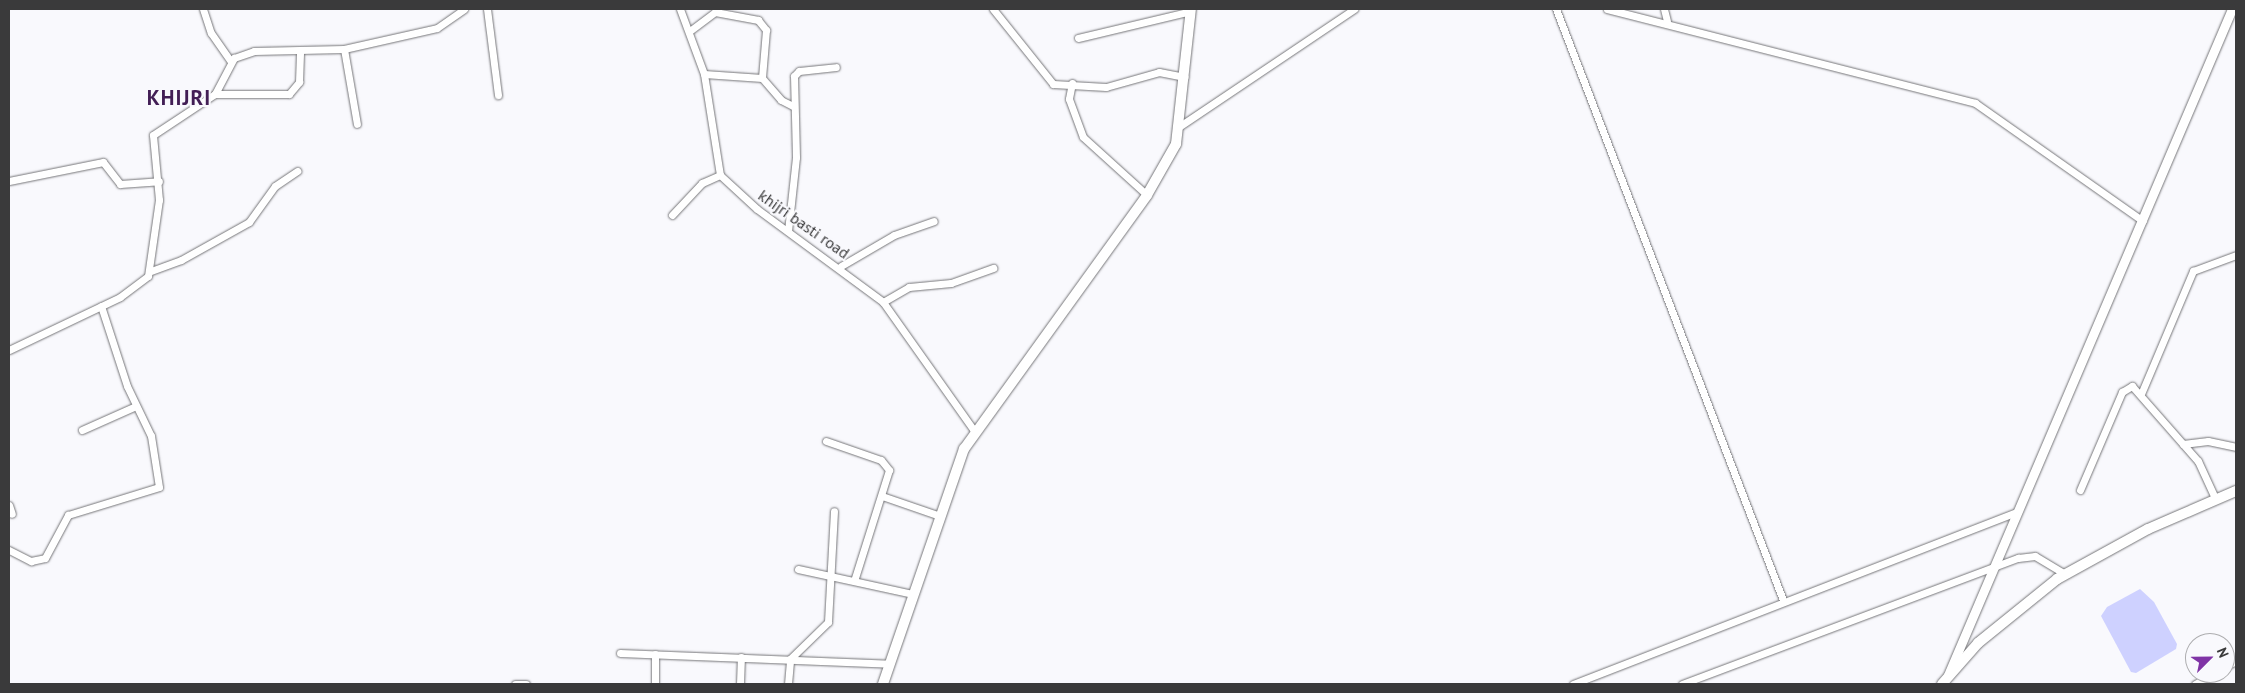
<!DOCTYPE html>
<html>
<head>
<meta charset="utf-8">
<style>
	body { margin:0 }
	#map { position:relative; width:2245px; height:693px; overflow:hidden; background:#f9f9fd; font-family:"PT Sans",sans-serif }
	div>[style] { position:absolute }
	.green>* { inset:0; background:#ced1ff }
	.roads { filter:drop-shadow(0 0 1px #757578) drop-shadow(0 0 1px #757578) }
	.minor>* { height:7px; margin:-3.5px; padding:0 3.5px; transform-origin:3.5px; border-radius:3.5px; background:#fff }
	.tertiary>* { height:9px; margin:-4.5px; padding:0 4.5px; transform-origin:4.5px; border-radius:4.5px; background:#fff }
	.secondary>* { height:10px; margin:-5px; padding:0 5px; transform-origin:5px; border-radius:5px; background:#fff }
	span { translate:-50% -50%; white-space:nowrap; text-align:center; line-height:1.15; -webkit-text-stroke:4px #f9f9fd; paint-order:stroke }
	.street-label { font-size:16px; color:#3a3a3b }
	.district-label { font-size:21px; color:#421e55; font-weight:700; letter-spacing:1px }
	.frame { position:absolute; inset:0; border:10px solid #3a3a3b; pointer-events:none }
	.north { position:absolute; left:2185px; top:633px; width:50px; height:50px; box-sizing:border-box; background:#f9f9fd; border:1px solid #adadaf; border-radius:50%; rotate:67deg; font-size:14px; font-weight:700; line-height:20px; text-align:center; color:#3a3a3b }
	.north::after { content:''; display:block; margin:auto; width:18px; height:22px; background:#8034a6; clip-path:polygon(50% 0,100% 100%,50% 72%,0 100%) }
</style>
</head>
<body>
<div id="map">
	<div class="green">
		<i style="clip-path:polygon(2140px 589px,2154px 602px,2177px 644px,2176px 649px,2136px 673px,2131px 672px,2101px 616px,2107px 607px)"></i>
	</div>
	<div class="roads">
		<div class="minor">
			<i style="left:203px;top:9px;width:25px;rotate:72deg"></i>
			<i style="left:211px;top:33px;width:35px;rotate:55deg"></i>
			<i style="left:487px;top:9px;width:87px;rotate:82.7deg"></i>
			<i style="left:680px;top:9px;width:69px;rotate:69.7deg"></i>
			<i style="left:704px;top:74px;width:102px;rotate:81deg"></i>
			<i style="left:720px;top:175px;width:50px;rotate:42.6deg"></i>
			<i style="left:757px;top:209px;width:157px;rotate:36.4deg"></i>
			<i style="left:883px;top:302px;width:159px;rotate:54.7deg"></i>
			<i style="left:993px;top:9px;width:96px;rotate:51.3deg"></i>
			<i style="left:1053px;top:84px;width:53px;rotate:3.2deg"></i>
			<i style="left:1106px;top:87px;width:55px;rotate:-15.8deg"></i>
			<i style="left:1159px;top:72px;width:26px;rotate:11deg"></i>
			<i style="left:1556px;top:9px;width:633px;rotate:68.99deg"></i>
			<i style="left:1607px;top:9px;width:380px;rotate:14.3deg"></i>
			<i style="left:1975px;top:103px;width:205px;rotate:35.1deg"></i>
			<i style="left:1664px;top:9px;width:12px;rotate:76deg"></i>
			<i style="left:691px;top:30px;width:30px;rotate:-37deg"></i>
			<i style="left:715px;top:12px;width:44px;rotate:10.5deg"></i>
			<i style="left:758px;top:20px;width:13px;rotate:51deg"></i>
			<i style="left:766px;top:30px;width:48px;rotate:94.8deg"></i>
			<i style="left:762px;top:78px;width:58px;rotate:-176.1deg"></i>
			<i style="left:1078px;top:38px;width:116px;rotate:-13.4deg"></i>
			<i style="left:344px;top:49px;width:76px;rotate:80.2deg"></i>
			<i style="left:762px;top:78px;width:29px;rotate:49deg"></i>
			<i style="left:781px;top:100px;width:13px;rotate:27deg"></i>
			<i style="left:1072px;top:83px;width:16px;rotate:101deg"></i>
			<i style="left:1069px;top:99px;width:40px;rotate:69.8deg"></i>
			<i style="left:1083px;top:137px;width:86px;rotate:42.2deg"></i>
			<i style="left:215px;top:94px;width:74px"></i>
			<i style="left:289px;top:94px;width:16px;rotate:-50deg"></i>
			<i style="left:299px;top:82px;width:29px;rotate:-88deg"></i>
			<i style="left:1180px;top:126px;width:210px;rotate:-33.9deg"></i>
			<i style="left:9px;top:181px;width:96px;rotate:-11.4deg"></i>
			<i style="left:103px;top:162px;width:28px;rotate:52deg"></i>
			<i style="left:120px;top:184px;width:39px;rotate:-4deg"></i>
			<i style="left:672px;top:215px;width:44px;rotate:-46.8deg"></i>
			<i style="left:702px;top:183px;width:20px;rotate:-24deg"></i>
			<i style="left:788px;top:231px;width:74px;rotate:-83.8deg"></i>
			<i style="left:796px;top:157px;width:81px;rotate:-91.4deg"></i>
			<i style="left:794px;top:76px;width:7px;rotate:-45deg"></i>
			<i style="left:799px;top:71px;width:37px;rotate:-6deg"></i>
			<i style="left:841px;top:266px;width:61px;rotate:-30.3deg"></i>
			<i style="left:894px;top:235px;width:42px;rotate:-19.3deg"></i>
			<i style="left:151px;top:271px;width:32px;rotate:-20deg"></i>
			<i style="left:181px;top:260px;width:78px;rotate:-29.2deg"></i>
			<i style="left:249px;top:222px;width:44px;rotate:-54.2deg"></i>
			<i style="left:275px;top:186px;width:27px;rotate:-34deg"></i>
			<i style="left:883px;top:302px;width:30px;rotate:-30deg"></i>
			<i style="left:909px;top:287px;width:42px;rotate:-5.4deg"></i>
			<i style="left:951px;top:283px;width:45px;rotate:-19.7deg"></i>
			<i style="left:9px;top:350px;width:123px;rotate:-25.5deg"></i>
			<i style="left:120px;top:297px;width:35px;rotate:-37deg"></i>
			<i style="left:148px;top:276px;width:77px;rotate:-81.8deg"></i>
			<i style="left:159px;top:200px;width:65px;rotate:-95.3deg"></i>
			<i style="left:153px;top:135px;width:74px;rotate:-33.5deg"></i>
			<i style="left:215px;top:94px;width:41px;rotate:-62.2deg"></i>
			<i style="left:234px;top:58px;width:21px;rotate:-19deg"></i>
			<i style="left:254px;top:51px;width:90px;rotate:-1.3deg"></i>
			<i style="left:344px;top:49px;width:95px;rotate:-12.7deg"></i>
			<i style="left:437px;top:28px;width:33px;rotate:-35deg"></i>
			<i style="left:2141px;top:394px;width:134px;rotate:-67.1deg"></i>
			<i style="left:2193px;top:271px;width:46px;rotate:-20.4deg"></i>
			<i style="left:82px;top:430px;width:59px;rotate:-24deg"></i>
			<i style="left:826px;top:441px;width:58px;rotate:19.1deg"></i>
			<i style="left:881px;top:460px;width:13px;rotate:51deg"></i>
			<i style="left:889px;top:470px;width:116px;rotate:107.5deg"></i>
			<i style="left:2183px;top:444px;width:25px;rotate:-7deg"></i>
			<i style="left:2208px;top:441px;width:29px;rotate:12deg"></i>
			<i style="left:2080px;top:490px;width:107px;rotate:-66.8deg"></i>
			<i style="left:2122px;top:392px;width:12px;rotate:-31deg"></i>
			<i style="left:2132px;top:386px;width:100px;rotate:48.7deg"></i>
			<i style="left:2198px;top:461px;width:41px;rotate:65.3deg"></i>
			<i style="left:882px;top:496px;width:61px;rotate:19deg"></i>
			<i style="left:9px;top:505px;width:9px;rotate:72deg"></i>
			<i style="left:9px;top:550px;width:25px;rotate:27deg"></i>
			<i style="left:31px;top:561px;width:14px;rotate:-12deg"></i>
			<i style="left:45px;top:558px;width:49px;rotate:-61.9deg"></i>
			<i style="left:68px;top:515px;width:95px;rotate:-17.1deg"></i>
			<i style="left:159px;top:487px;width:52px;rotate:-98.9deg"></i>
			<i style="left:151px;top:436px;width:55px;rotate:-115.6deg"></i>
			<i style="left:127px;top:386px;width:84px;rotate:-108deg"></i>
			<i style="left:798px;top:569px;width:118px;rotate:12.3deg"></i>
			<i style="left:620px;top:653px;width:270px;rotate:2.3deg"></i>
			<i style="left:655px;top:654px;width:30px;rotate:90deg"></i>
			<i style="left:2225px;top:667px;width:13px;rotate:-29deg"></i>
			<i style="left:515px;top:684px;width:11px"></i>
			<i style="left:740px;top:684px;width:27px;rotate:-88deg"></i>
			<i style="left:788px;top:684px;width:25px;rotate:-85deg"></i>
			<i style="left:790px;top:659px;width:53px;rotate:-44.2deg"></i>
			<i style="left:828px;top:622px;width:111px;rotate:-86.9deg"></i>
			<i style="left:1573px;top:684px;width:475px;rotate:-21.2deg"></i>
			<i style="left:1682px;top:684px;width:359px;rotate:-20.6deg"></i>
			<i style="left:2018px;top:558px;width:17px;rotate:-7deg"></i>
			<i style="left:2035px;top:556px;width:35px;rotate:31deg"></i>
			<i style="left:2195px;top:684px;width:23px;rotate:-29deg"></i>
		</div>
		<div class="tertiary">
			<i style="left:1948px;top:675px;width:724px;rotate:-66.91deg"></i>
		</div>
		<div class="secondary">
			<i style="left:883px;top:684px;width:249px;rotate:-71deg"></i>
			<i style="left:964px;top:449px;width:313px;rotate:-54.2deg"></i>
			<i style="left:1147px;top:195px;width:59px;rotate:-60.4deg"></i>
			<i style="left:1176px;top:144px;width:136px;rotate:-83.7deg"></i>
			<i style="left:1942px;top:684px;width:55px;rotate:-48.7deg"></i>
			<i style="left:1978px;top:643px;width:102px;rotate:-39deg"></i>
			<i style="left:2057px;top:579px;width:104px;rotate:-28.8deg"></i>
			<i style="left:2148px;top:529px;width:96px;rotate:-23.4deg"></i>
		</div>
	</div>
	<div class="street-label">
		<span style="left:804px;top:224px;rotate:35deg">khijri basti road</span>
	</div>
	<div class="district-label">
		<span style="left:179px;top:98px">KHIJRI</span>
	</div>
	<div class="frame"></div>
	<div class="north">N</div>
</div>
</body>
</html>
